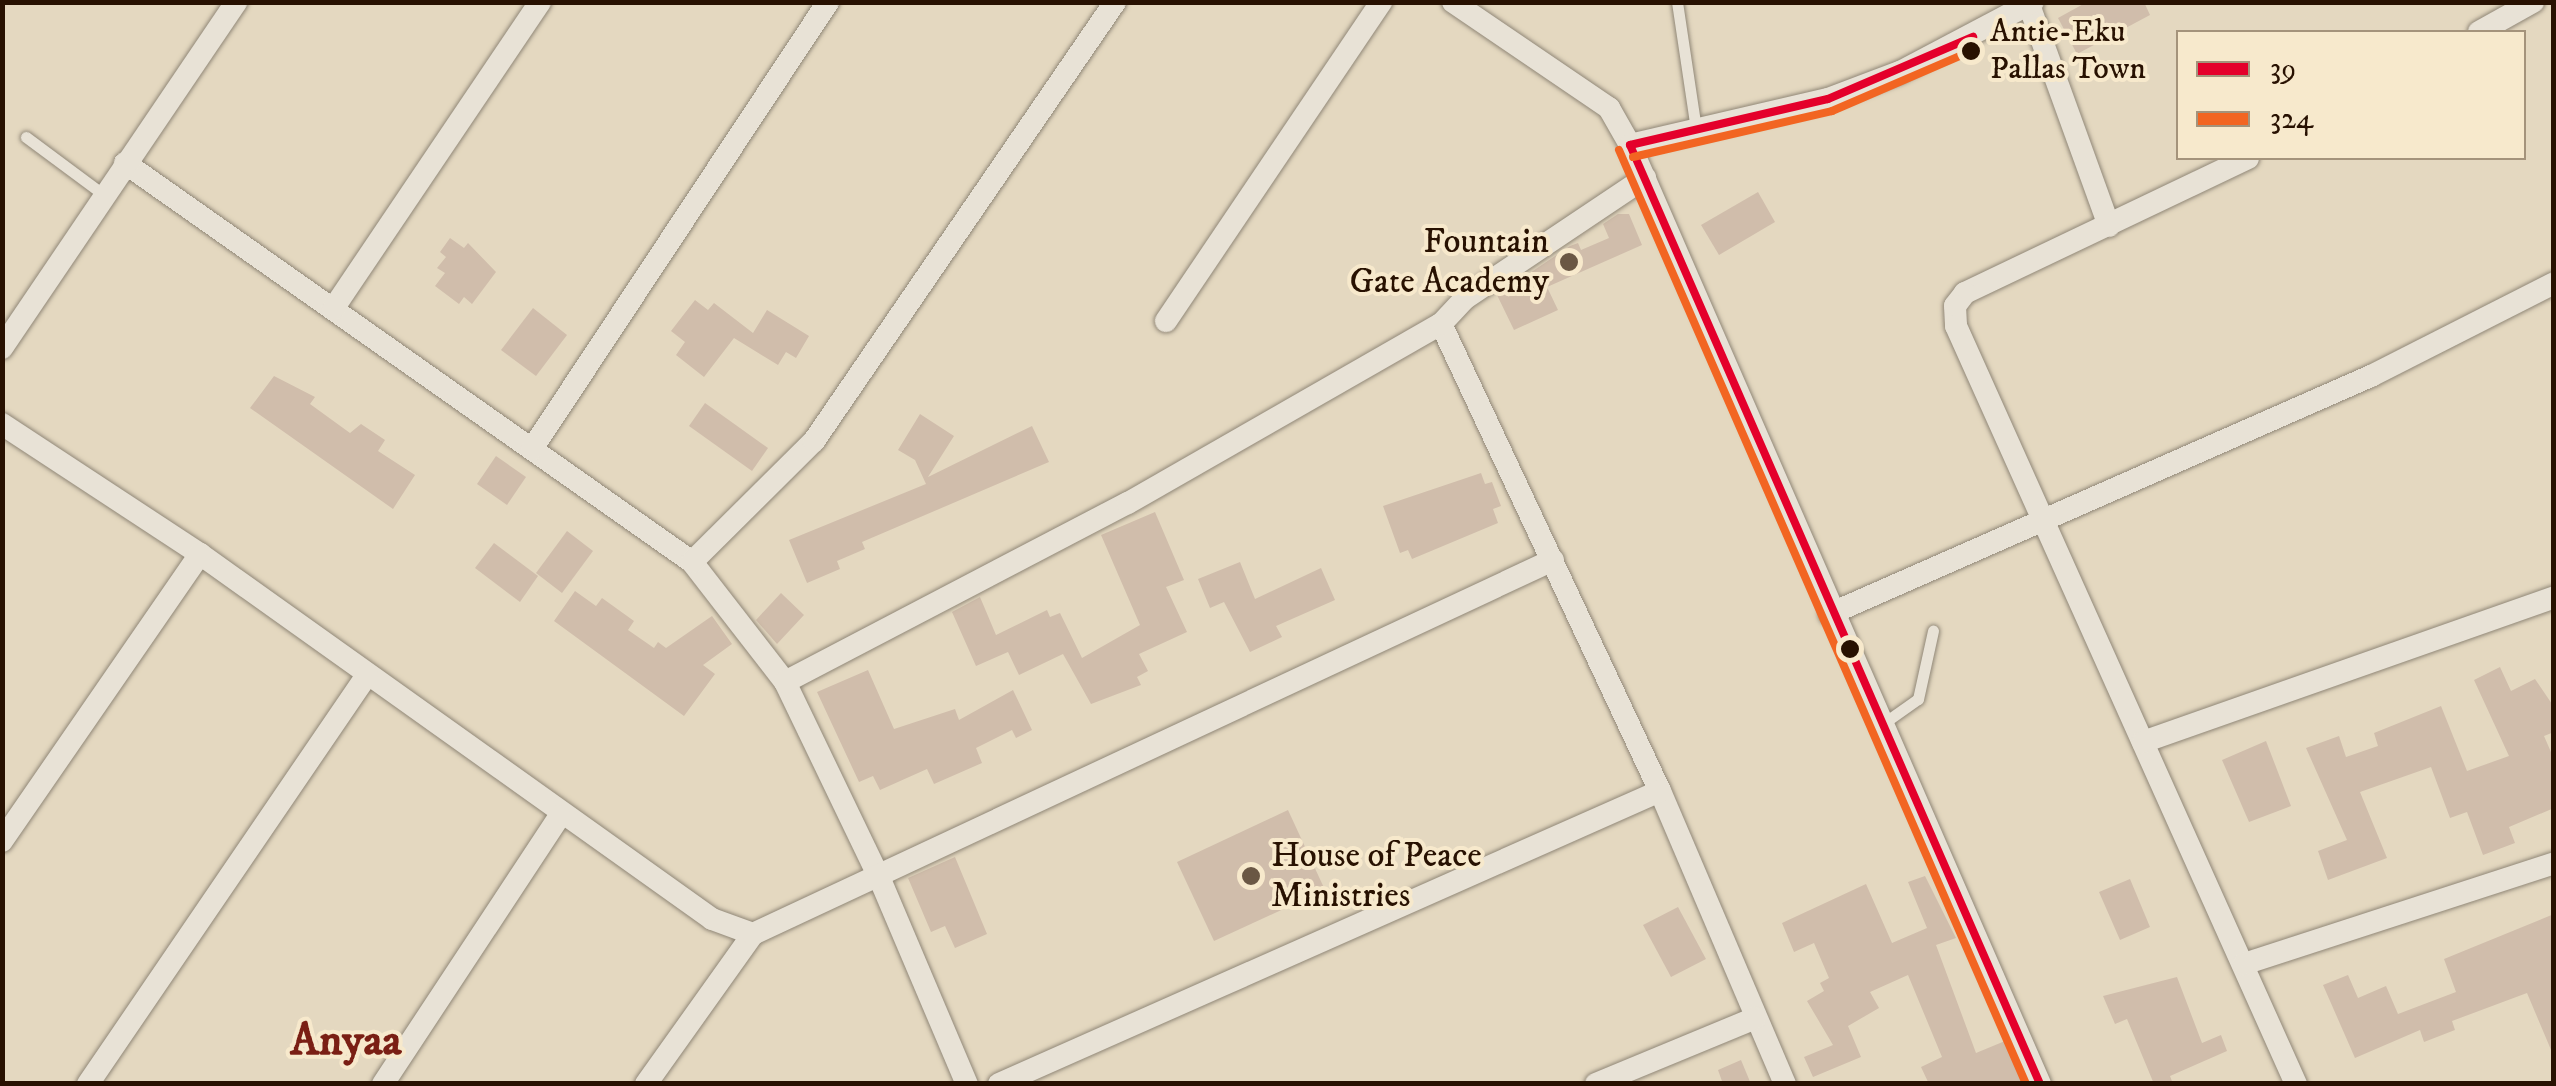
<!DOCTYPE html>
<html>
<head>
<meta charset="utf-8">
<style>
	body { margin:0 }
	#map { position:relative; width:2556px; height:1086px; overflow:hidden; background:#e4d8c0; font-family:"IM FELL DW Pica",serif }
	div>[style] { position:absolute }
	.building>* { inset:0; background:#d0bdab }
	.roads { filter:drop-shadow(0 0 2px #908777) drop-shadow(0 0 2px #908777) }
	.lane>* { height:11px; margin:-5.5px; padding:0 5.5px; transform-origin:5.5px; border-radius:5.5px; background:#e8e2d6 }
	.street>* { height:22px; margin:-11px; padding:0 11px; transform-origin:11px; border-radius:11px; background:#e8e2d6 }
	.bus-1>* { height:8px; margin:-4px; padding:0 4px; transform-origin:4px; border-radius:4px; background:#e4002b }
	.bus-2>* { height:8px; margin:-4px; padding:0 4px; transform-origin:4px; border-radius:4px; background:#f26522 }
	.dots>* { width:28px; height:28px; translate:-50% -50%; box-sizing:border-box; border:5px solid #f7e9cc; border-radius:50% }
	span { translate:-50% -50%; white-space:nowrap; text-align:center; line-height:1.15; -webkit-text-stroke:8px #f7e9cc; paint-order:stroke }
	.bus-label { font-size:32px; color:#281101 }
	.left { translate:0 -50%; text-align:left }
	.poi-label { font-size:35px; color:#281101 }
	.right { translate:-100% -50%; text-align:right }
	.district-label { font-size:45px; color:#7a1f14; font-weight:700 }
	.frame { position:absolute; inset:0; border:5px solid #281101; pointer-events:none }
	.legend { position:absolute; left:2176px; top:30px; width:350px; height:130px; box-sizing:border-box; background:#f7e9cc; border:2px solid #a4937b; margin:0; padding:12px 18px; list-style:none; font-size:30px; color:#281101 }
	.legend li { display:flex; align-items:center; gap:20px; height:50px }
	.legend b { width:50px; border:2px solid #a4937b }
</style>
</head>
<body>
<div id="map">
	<div class="building">
		<i style="clip-path:polygon(2087px 2px,2144px 2px,2150px 15px,2077px 54px,2058px 18px)"></i>
		<i style="clip-path:polygon(1758px 192px,1775px 222px,1719px 255px,1701px 225px)"></i>
		<i style="clip-path:polygon(1618px 214px,1629px 214px,1642px 245px,1547px 287px,1558px 310px,1514px 330px,1497px 295px,1570px 246px,1578px 243px,1581px 250px,1609px 238px,1603px 224px)"></i>
		<i style="clip-path:polygon(450px 238px,464px 248px,468px 243px,496px 272px,472px 304px,464px 297px,459px 304px,435px 286px,445px 273px,437px 268px,446px 257px,440px 252px)"></i>
		<i style="clip-path:polygon(695px 300px,708px 310px,714px 303px,753px 333px,767px 310px,809px 336px,796px 358px,786px 352px,778px 365px,734px 338px,704px 377px,676px 355px,685px 342px,671px 331px)"></i>
		<i style="clip-path:polygon(533px 308px,567px 335px,536px 376px,501px 350px)"></i>
		<i style="clip-path:polygon(274px 376px,315px 397px,310px 404px,350px 433px,361px 424px,385px 440px,378px 451px,415px 475px,393px 509px,250px 408px)"></i>
		<i style="clip-path:polygon(705px 403px,768px 448px,752px 471px,689px 426px)"></i>
		<i style="clip-path:polygon(920px 414px,954px 436px,928px 477px,1032px 426px,1049px 462px,862px 542px,865px 549px,837px 561px,840px 569px,807px 583px,789px 540px,926px 484px,915px 460px,898px 450px)"></i>
		<i style="clip-path:polygon(496px 456px,526px 477px,507px 505px,477px 484px)"></i>
		<i style="clip-path:polygon(1481px 473px,1485px 484px,1492px 482px,1501px 506px,1493px 509px,1498px 523px,1412px 559px,1408px 550px,1400px 553px,1383px 506px)"></i>
		<i style="clip-path:polygon(1155px 512px,1184px 580px,1166px 587px,1187px 632px,1139px 654px,1148px 671px,1137px 677px,1141px 685px,1091px 704px,1063px 654px,1019px 675px,1008px 652px,976px 666px,952px 612px,980px 597px,996px 635px,1047px 610px,1050px 617px,1060px 613px,1082px 658px,1140px 625px,1101px 535px)"></i>
		<i style="clip-path:polygon(567px 531px,593px 551px,562px 593px,536px 573px)"></i>
		<i style="clip-path:polygon(494px 543px,538px 576px,520px 602px,475px 568px)"></i>
		<i style="clip-path:polygon(1240px 562px,1255px 599px,1321px 568px,1335px 600px,1276px 626px,1282px 637px,1250px 652px,1224px 602px,1210px 608px,1198px 579px)"></i>
		<i style="clip-path:polygon(575px 591px,596px 606px,602px 598px,634px 621px,628px 630px,654px 648px,658px 642px,666px 648px,712px 616px,732px 644px,703px 665px,715px 674px,684px 716px,554px 621px)"></i>
		<i style="clip-path:polygon(781px 593px,804px 615px,777px 644px,756px 620px)"></i>
		<i style="clip-path:polygon(2500px 667px,2511px 691px,2535px 679px,2554px 707px,2554px 732px,2544px 736px,2554px 759px,2554px 808px,2509px 827px,2515px 843px,2483px 855px,2467px 812px,2450px 818px,2431px 767px,2360px 792px,2387px 858px,2328px 880px,2318px 851px,2347px 840px,2306px 748px,2339px 736px,2346px 757px,2378px 746px,2374px 733px,2441px 706px,2467px 771px,2509px 756px,2474px 680px)"></i>
		<i style="clip-path:polygon(868px 670px,894px 729px,955px 709px,959px 720px,1013px 690px,1032px 730px,1016px 738px,1012px 730px,976px 748px,982px 763px,934px 784px,927px 769px,880px 790px,873px 776px,859px 782px,817px 692px)"></i>
		<i style="clip-path:polygon(2266px 741px,2291px 806px,2249px 822px,2222px 760px)"></i>
		<i style="clip-path:polygon(1288px 810px,1325px 890px,1214px 941px,1177px 862px)"></i>
		<i style="clip-path:polygon(955px 857px,987px 934px,955px 948px,945px 926px,931px 932px,908px 878px)"></i>
		<i style="clip-path:polygon(1925px 876px,1956px 938px,1936px 945px,1976px 1053px,2005px 1041px,2023px 1084px,1929px 1084px,1921px 1067px,1942px 1057px,1908px 975px,1870px 992px,1879px 1008px,1848px 1026px,1861px 1057px,1813px 1077px,1804px 1057px,1833px 1045px,1807px 1001px,1824px 991px,1820px 983px,1829px 978px,1814px 943px,1794px 952px,1782px 923px,1866px 884px,1892px 943px,1927px 928px,1908px 882px)"></i>
		<i style="clip-path:polygon(2130px 879px,2150px 927px,2120px 940px,2099px 892px)"></i>
		<i style="clip-path:polygon(1678px 907px,1706px 959px,1671px 977px,1643px 925px)"></i>
		<i style="clip-path:polygon(2554px 914px,2554px 1057px,2527px 993px,2452px 1021px,2455px 1030px,2424px 1042px,2420px 1030px,2355px 1058px,2323px 985px,2348px 975px,2358px 998px,2386px 986px,2398px 1014px,2456px 992px,2444px 959px)"></i>
		<i style="clip-path:polygon(2177px 977px,2202px 1043px,2221px 1035px,2227px 1051px,2170px 1076px,2173px 1084px,2154px 1084px,2127px 1019px,2115px 1024px,2103px 996px)"></i>
		<i style="clip-path:polygon(1741px 1060px,1751px 1084px,1723px 1084px,1718px 1070px)"></i>
	</div>
	<div class="roads">
		<div class="lane">
			<i style="left:1677px;top:2px;width:128px;rotate:81.5deg"></i>
			<i style="left:26px;top:137px;width:97px;rotate:36.6deg"></i>
			<i style="left:1881px;top:725px;width:45px;rotate:-35.1deg"></i>
			<i style="left:1918px;top:699px;width:70px;rotate:-77.6deg"></i>
		</div>
		<div class="street">
			<i style="left:1453px;top:2px;width:189px;rotate:34.2deg"></i>
			<i style="left:1609px;top:108px;width:43px;rotate:60.4deg"></i>
			<i style="left:1630px;top:145px;width:1025px;rotate:66.41deg"></i>
			<i style="left:2028px;top:2px;width:238px;rotate:70.1deg"></i>
			<i style="left:2479px;top:32px;width:62px;rotate:-29.1deg"></i>
			<i style="left:1630px;top:145px;width:203px;rotate:-13.1deg"></i>
			<i style="left:1828px;top:99px;width:77px;rotate:-20.6deg"></i>
			<i style="left:1900px;top:72px;width:150px;rotate:-27.8deg"></i>
			<i style="left:2248px;top:158px;width:314px;rotate:154.5deg"></i>
			<i style="left:1965px;top:293px;width:16px;rotate:128deg"></i>
			<i style="left:1955px;top:306px;width:20px;rotate:87deg"></i>
			<i style="left:1956px;top:326px;width:831px;rotate:65.84deg"></i>
			<i style="left:125px;top:163px;width:693px;rotate:35.13deg"></i>
			<i style="left:692px;top:562px;width:152px;rotate:52.2deg"></i>
			<i style="left:785px;top:682px;width:216px;rotate:64.3deg"></i>
			<i style="left:879px;top:877px;width:225px;rotate:67deg"></i>
			<i style="left:333px;top:309px;width:370px;rotate:-56deg"></i>
			<i style="left:1166px;top:321px;width:385px;rotate:-56deg"></i>
			<i style="left:1441px;top:324px;width:516px;rotate:64.88deg"></i>
			<i style="left:1660px;top:791px;width:319px;rotate:66.9deg"></i>
			<i style="left:2px;top:348px;width:418px;rotate:-55.9deg"></i>
			<i style="left:2px;top:424px;width:237px;rotate:33.3deg"></i>
			<i style="left:200px;top:554px;width:629px;rotate:35.48deg"></i>
			<i style="left:712px;top:919px;width:44px;rotate:20.1deg"></i>
			<i style="left:532px;top:449px;width:536px;rotate:-56.49deg"></i>
			<i style="left:692px;top:562px;width:172px;rotate:-44.8deg"></i>
			<i style="left:814px;top:441px;width:532px;rotate:-55.56deg"></i>
			<i style="left:1830px;top:614px;width:591px;rotate:-23.75deg"></i>
			<i style="left:2371px;top:376px;width:205px;rotate:-26.9deg"></i>
			<i style="left:785px;top:682px;width:387px;rotate:-27.6deg"></i>
			<i style="left:1128px;top:503px;width:361px;rotate:-29.8deg"></i>
			<i style="left:1441px;top:324px;width:34px;rotate:-47deg"></i>
			<i style="left:1464px;top:299px;width:218px;rotate:-33.8deg"></i>
			<i style="left:2143px;top:742px;width:436px;rotate:-19.4deg"></i>
			<i style="left:2px;top:841px;width:349px;rotate:-55.4deg"></i>
			<i style="left:2244px;top:964px;width:326px;rotate:-18deg"></i>
			<i style="left:88px;top:1084px;width:495px;rotate:-55.7deg"></i>
			<i style="left:383px;top:1084px;width:321px;rotate:-56.6deg"></i>
			<i style="left:646px;top:1084px;width:184px;rotate:-54.5deg"></i>
			<i style="left:753px;top:934px;width:883px;rotate:-25.06deg"></i>
			<i style="left:999px;top:1084px;width:723px;rotate:-23.91deg"></i>
			<i style="left:1596px;top:1084px;width:172px;rotate:-22.5deg"></i>
		</div>
	</div>
	<div class="bus-1">
		<i style="left:1630px;top:145px;width:1025px;rotate:66.41deg"></i>
		<i style="left:1630px;top:145px;width:203px;rotate:-13.1deg"></i>
		<i style="left:1828px;top:99px;width:158px;rotate:-23.2deg"></i>
	</div>
	<div class="bus-2">
		<i style="left:1619px;top:150px;width:1019px;rotate:66.45deg"></i>
		<i style="left:1633px;top:157px;width:204px;rotate:-13deg"></i>
		<i style="left:1832px;top:111px;width:159px;rotate:-23.3deg"></i>
	</div>
	<div class="dots">
		<i style="left:1971px;top:51px;background:#281101"></i>
		<i style="left:1569px;top:262px;background:#6a5744"></i>
		<i style="left:1850px;top:649px;background:#281101"></i>
		<i style="left:1251px;top:876px;background:#6a5744"></i>
	</div>
	<div class="bus-label">
		<span class="left" style="left:1990px;top:51px">Antie-Eku<br>Pallas Town</span>
	</div>
	<div class="poi-label">
		<span class="right" style="left:1549px;top:262px">Fountain<br>Gate Academy</span>
		<span class="left" style="left:1271px;top:876px">House of Peace<br>Ministries</span>
	</div>
	<div class="district-label">
		<span style="left:346px;top:1042px">Anyaa</span>
	</div>
	<div class="frame"></div>
	<ul class="legend">
	<li><b style="height:12px;background:#e4002b"></b>39</li>
	<li><b style="height:12px;background:#f26522"></b>324</li>
	</ul>
</div>
</body>
</html>
